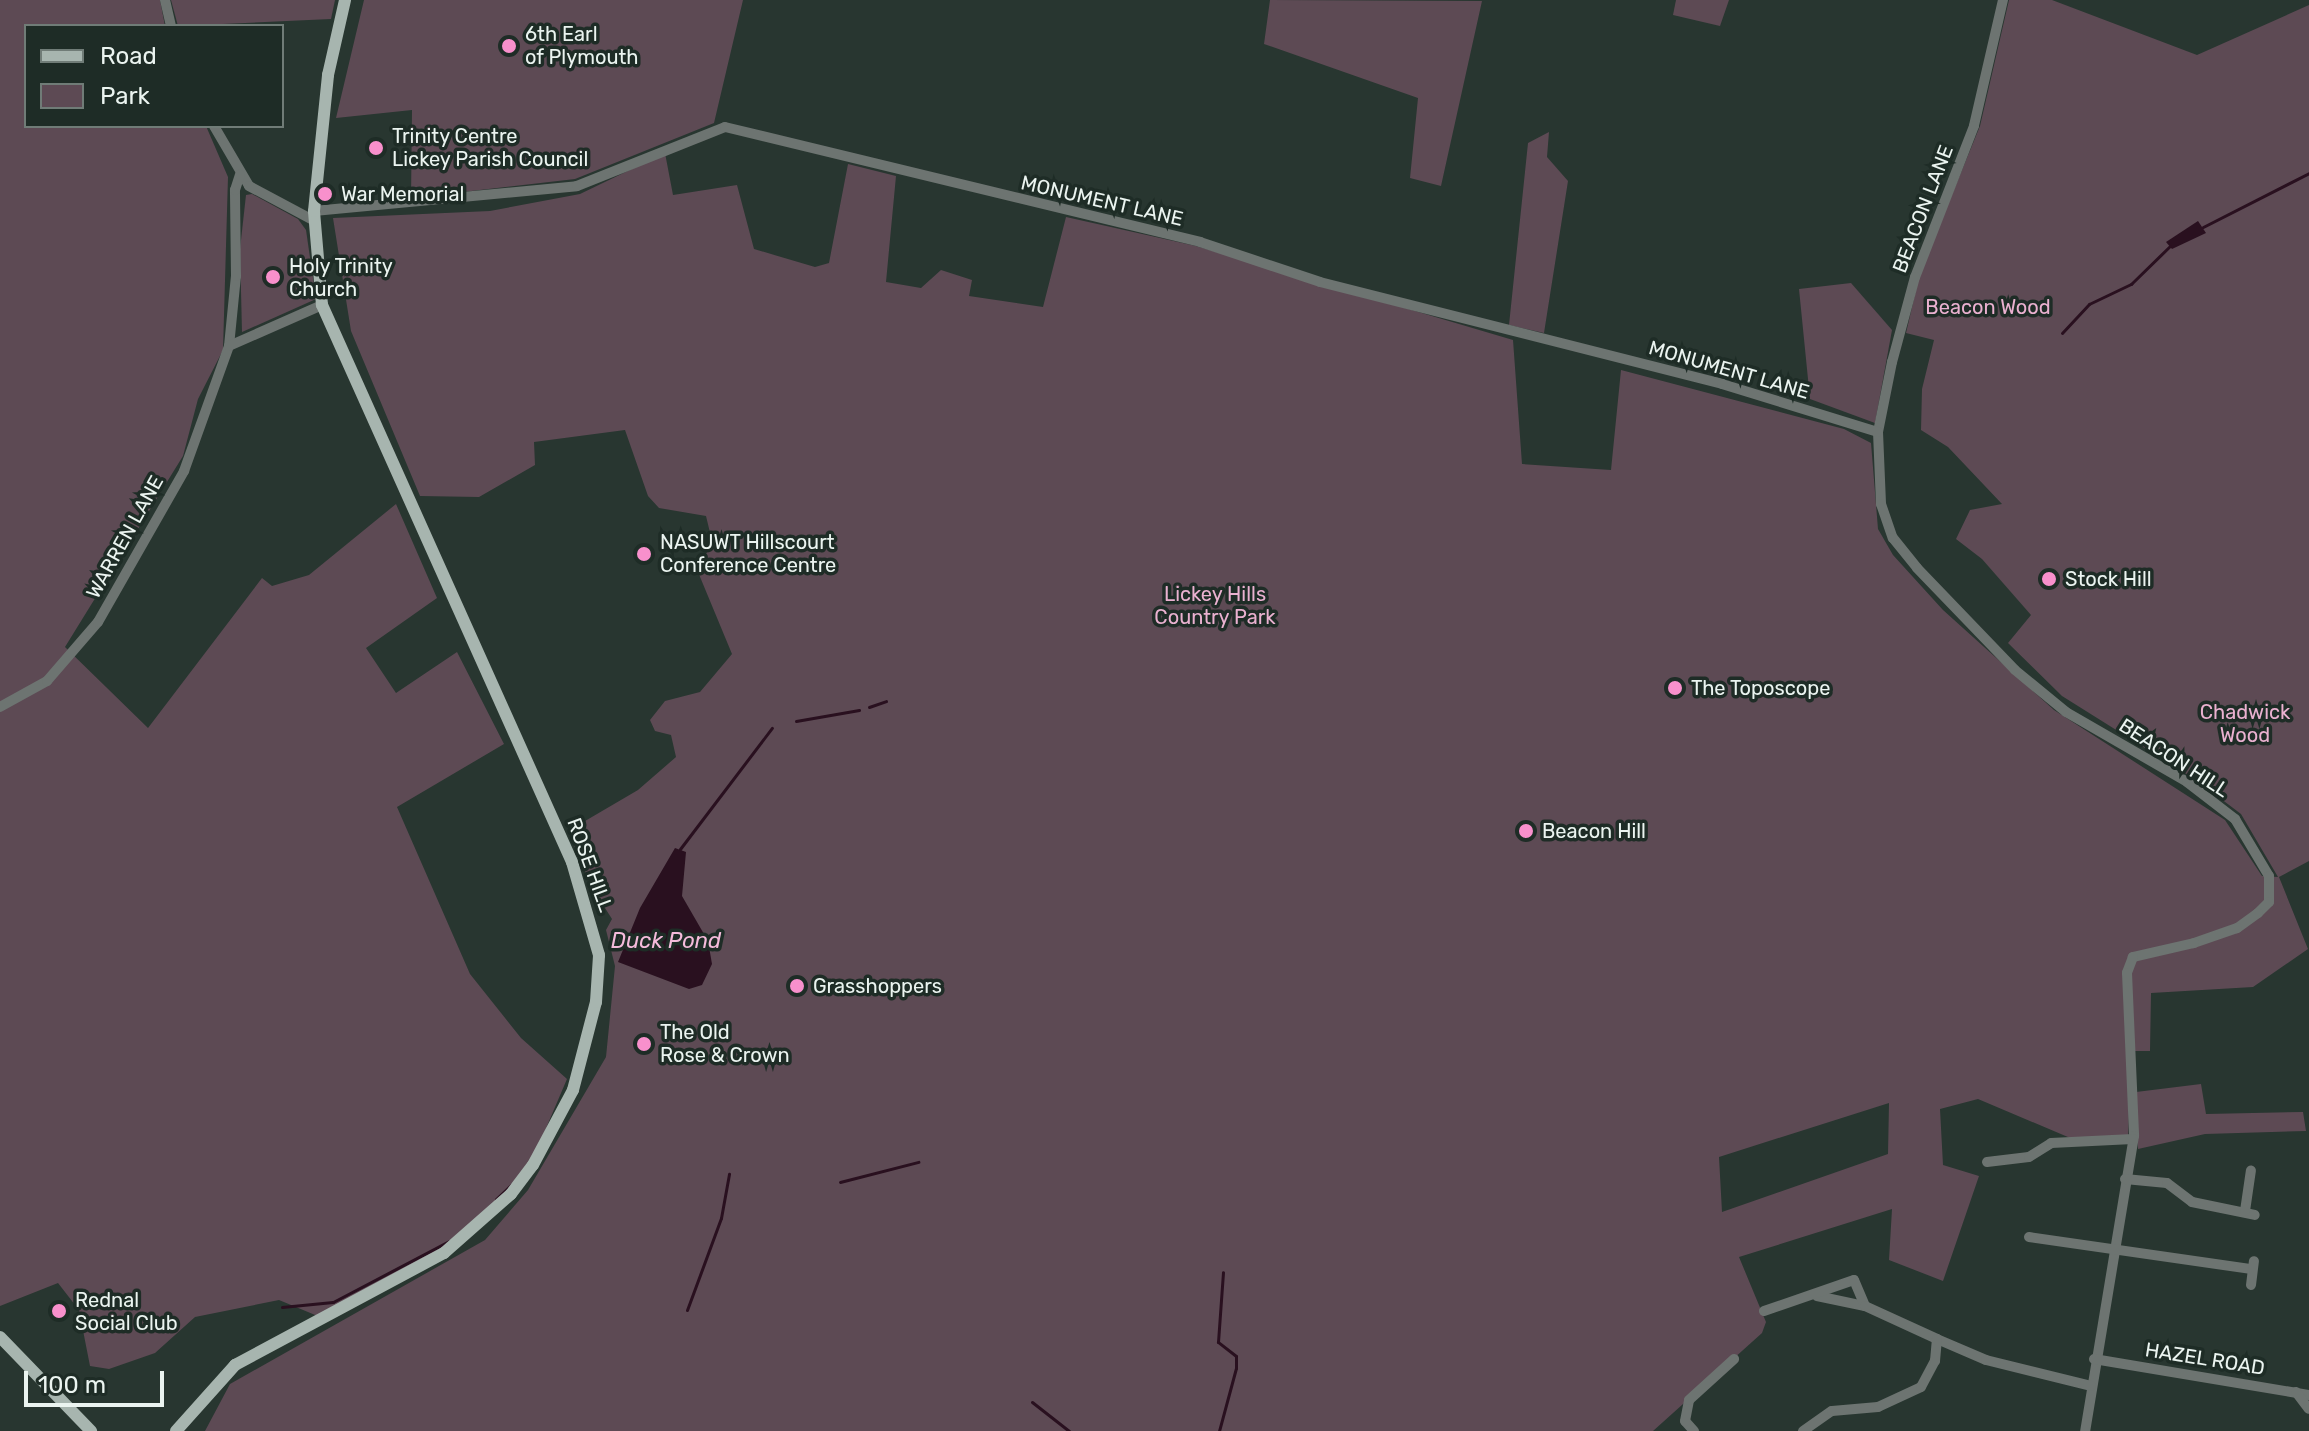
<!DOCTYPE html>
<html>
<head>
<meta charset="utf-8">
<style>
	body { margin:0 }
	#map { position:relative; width:2309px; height:1431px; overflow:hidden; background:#283630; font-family:Rubik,sans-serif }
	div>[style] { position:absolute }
	.green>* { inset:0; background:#5d4a54 }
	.water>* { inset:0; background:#29101f }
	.stream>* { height:3px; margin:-1.5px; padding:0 1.5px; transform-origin:1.5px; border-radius:1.5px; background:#29101f }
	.minor>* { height:10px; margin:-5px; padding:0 5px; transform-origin:5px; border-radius:5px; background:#6d7471 }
	.major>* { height:12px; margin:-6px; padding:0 6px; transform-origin:6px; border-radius:6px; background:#a7b5af }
	.dots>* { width:22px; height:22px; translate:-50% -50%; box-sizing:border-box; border:4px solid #1e2c26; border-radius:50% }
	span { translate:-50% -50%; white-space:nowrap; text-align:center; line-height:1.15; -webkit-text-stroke:7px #1e2c26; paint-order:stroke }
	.poi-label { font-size:20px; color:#ebf4f0 }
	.left { translate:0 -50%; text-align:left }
	.street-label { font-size:20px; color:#ebf4f0 }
	.park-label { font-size:20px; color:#eab1d0 }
	.water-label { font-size:22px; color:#f5bbdb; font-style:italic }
	.legend { position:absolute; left:24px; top:24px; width:260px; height:104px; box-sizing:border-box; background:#1e2c26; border:2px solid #707c77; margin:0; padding:10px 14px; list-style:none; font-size:24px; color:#ebf4f0 }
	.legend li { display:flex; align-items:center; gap:16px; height:40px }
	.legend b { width:40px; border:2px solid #707c77 }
	.scale { position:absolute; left:24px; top:1371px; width:140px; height:36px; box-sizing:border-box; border:4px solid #ebf4f0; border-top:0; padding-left:10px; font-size:24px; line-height:28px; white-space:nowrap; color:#ebf4f0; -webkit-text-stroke:6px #1e2c26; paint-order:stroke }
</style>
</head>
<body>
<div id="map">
	<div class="green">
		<i style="clip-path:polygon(0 0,160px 0,165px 26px,26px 26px,26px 126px,206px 126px,228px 177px,223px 350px,198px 399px,183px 456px,65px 647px,148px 728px,262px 578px,272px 586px,309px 575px,396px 504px,437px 598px,366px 648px,396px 693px,457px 652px,504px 744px,397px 807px,470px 974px,521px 1038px,567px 1079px,532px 1161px,506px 1194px,466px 1232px,415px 1267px,320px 1317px,279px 1300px,195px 1317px,155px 1353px,109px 1369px,90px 1366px,79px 1310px,58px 1283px,0 1306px)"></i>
		<i style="clip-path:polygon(171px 0,335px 0,331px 19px,178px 26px)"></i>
		<i style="clip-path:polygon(364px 0,743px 0,714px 123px,575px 179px,411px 198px,412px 110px,336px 118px)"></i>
		<i style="clip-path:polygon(1270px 0,1482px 1px,1441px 186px,1410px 178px,1418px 98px,1264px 44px)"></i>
		<i style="clip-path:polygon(1676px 0,1729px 0,1720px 26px,1673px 15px)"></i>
		<i style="clip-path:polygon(evenodd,2009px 0,2052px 0,2197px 55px,2309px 5px,2309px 861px,2279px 877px,2308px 949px,2253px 987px,2151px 993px,2150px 1051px,2131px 1051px,2128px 1141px,2082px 1143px,1978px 1099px,1940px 1109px,1943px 1165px,1979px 1176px,1943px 1281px,1889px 1260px,1892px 1209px,1739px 1257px,1766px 1322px,1762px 1333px,1653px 1431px,205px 1431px,230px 1384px,485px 1240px,528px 1190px,606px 1057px,615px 966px,606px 930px,612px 919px,591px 886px,568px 831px,638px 790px,676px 757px,671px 735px,655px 731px,650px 720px,665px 701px,700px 692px,732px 654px,698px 572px,712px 541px,706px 516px,659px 508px,648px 496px,625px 430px,534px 442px,535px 465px,479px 497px,420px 496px,351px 331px,333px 218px,490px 211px,580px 194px,665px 153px,673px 195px,737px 185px,754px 249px,815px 267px,829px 263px,848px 164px,896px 176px,886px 282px,921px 288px,941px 270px,972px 280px,969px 296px,1043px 307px,1066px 217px,1196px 246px,1513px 340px,1522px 464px,1611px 470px,1621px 370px,1844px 429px,1871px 443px,1878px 529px,1893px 555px,1943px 610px,2054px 710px,2225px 820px,2262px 876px,2278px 877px,2241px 814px,2196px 780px,2062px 696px,2008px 643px,2031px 615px,1982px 559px,1956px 539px,1970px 510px,2002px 504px,1948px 447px,1921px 430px,1922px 389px,1934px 340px,1906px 333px,1920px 273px,1980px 126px,2009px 0,1889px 1103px,1888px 1154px,1722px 1212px,1719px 1157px,1889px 1103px)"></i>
		<i style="clip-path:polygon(1549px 132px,1547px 157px,1568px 181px,1544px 333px,1509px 325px,1528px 143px)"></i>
		<i style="clip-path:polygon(252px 194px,298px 219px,306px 230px,316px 299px,242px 332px,240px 249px,246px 195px)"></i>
		<i style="clip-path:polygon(1851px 283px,1892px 330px,1875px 423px,1810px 399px,1799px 289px)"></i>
		<i style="clip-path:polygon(2201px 1084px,2206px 1114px,2303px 1112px,2306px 1131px,2205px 1134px,2138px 1149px,2136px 1092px)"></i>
	</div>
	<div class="water">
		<i style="clip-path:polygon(2198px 221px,2206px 233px,2172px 249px,2166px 242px)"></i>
		<i style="clip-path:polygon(675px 848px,686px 852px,682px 896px,708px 941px,712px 964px,702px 985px,689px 989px,618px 962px,640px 908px)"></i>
	</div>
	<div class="stream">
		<i style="left:2203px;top:227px;width:119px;rotate:-27deg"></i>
		<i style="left:2062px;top:333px;width:40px;rotate:-47deg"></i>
		<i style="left:2089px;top:304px;width:47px;rotate:-25.5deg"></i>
		<i style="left:2131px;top:284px;width:54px;rotate:-44.3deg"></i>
		<i style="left:869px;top:707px;width:18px;rotate:-19deg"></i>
		<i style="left:796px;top:721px;width:64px;rotate:-9.9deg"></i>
		<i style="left:680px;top:849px;width:152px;rotate:-52.8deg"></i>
		<i style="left:840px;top:1182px;width:81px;rotate:-14.4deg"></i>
		<i style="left:496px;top:1199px;width:21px;rotate:-43deg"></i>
		<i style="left:282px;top:1307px;width:51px;rotate:-5.6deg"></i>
		<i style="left:333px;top:1302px;width:131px;rotate:-27.7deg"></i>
		<i style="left:687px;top:1310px;width:98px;rotate:-69.7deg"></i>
		<i style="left:721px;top:1218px;width:45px;rotate:-79.7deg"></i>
		<i style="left:1032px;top:1402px;width:47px;rotate:38.1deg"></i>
		<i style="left:1219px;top:1431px;width:65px;rotate:-74.9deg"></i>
		<i style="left:1236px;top:1368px;width:12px;rotate:-90deg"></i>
		<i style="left:1236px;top:1356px;width:23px;rotate:-142deg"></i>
		<i style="left:1218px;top:1342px;width:70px;rotate:-85.9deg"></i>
	</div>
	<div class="minor">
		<i style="left:165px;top:0;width:27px;rotate:77deg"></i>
		<i style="left:2003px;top:0;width:129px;rotate:103deg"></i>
		<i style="left:1974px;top:126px;width:162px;rotate:111.3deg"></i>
		<i style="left:1915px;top:277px;width:88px;rotate:105.1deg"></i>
		<i style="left:1892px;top:362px;width:71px;rotate:101.3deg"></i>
		<i style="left:1878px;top:432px;width:72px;rotate:87.6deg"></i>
		<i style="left:1881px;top:504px;width:36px;rotate:71deg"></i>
		<i style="left:1893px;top:538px;width:38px;rotate:51deg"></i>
		<i style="left:1917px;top:568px;width:141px;rotate:46.1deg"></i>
		<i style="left:2015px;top:670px;width:66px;rotate:39.5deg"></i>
		<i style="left:2066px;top:712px;width:140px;rotate:30deg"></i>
		<i style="left:2187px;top:782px;width:61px;rotate:37.6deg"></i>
		<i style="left:2235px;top:819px;width:66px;rotate:59.2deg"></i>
		<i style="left:2269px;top:876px;width:26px;rotate:90deg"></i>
		<i style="left:2269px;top:902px;width:16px;rotate:135deg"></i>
		<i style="left:2258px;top:913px;width:26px;rotate:144deg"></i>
		<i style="left:2237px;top:928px;width:46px;rotate:160.8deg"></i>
		<i style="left:2194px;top:943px;width:63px;rotate:167.1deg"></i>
		<i style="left:2133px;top:957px;width:17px;rotate:111deg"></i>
		<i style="left:2127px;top:973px;width:163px;rotate:87.5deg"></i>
		<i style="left:2134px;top:1136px;width:299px;rotate:99.4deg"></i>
		<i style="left:214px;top:126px;width:69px;rotate:59.7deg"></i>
		<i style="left:249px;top:186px;width:72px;rotate:28deg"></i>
		<i style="left:314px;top:211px;width:264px;rotate:-5.4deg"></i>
		<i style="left:577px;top:186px;width:159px;rotate:-21.7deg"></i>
		<i style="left:725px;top:127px;width:489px;rotate:13.6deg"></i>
		<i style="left:1200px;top:242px;width:126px;rotate:18.4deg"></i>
		<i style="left:1320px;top:282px;width:415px;rotate:14.2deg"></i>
		<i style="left:1722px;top:384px;width:163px;rotate:17.1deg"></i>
		<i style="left:229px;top:346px;width:70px;rotate:-84.3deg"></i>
		<i style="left:236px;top:276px;width:86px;rotate:-90.7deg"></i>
		<i style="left:235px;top:190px;width:16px;rotate:-72deg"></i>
		<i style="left:0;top:707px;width:54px;rotate:-29deg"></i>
		<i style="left:47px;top:681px;width:78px;rotate:-49.2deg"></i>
		<i style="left:98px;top:622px;width:174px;rotate:-60.3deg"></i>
		<i style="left:184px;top:471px;width:133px;rotate:-70.2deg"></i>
		<i style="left:229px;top:346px;width:102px;rotate:-23.8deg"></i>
		<i style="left:1987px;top:1162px;width:42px;rotate:-6.8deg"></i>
		<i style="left:2029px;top:1157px;width:26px;rotate:-32deg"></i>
		<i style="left:2051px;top:1143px;width:82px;rotate:-2.8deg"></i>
		<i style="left:2125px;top:1179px;width:42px;rotate:5.4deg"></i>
		<i style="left:2167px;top:1183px;width:31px;rotate:37deg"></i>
		<i style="left:2192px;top:1202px;width:64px;rotate:11.7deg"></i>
		<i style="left:2245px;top:1211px;width:41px;rotate:-81.7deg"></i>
		<i style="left:2029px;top:1237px;width:225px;rotate:8.2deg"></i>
		<i style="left:2251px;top:1285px;width:24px;rotate:-83deg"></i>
		<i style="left:1817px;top:1296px;width:49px;rotate:11.8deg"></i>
		<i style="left:1764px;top:1311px;width:95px;rotate:-19deg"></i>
		<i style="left:1854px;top:1280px;width:28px;rotate:67deg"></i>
		<i style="left:1865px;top:1306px;width:79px;rotate:24.6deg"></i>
		<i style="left:1937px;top:1339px;width:53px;rotate:23.2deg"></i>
		<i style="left:1986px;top:1360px;width:108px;rotate:13.9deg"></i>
		<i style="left:2094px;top:1359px;width:218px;rotate:9.5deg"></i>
		<i style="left:2296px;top:1392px;width:21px;rotate:53deg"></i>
		<i style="left:1694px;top:1431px;width:13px;rotate:-132deg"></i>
		<i style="left:1685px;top:1421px;width:21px;rotate:-79deg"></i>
		<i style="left:1689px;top:1400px;width:61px;rotate:-42.3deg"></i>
		<i style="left:1803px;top:1431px;width:35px;rotate:-35deg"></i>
		<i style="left:1832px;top:1411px;width:46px;rotate:-5deg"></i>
		<i style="left:1878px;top:1407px;width:47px;rotate:-24.9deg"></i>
		<i style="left:1921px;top:1387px;width:30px;rotate:-62deg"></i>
		<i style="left:1935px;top:1361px;width:22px;rotate:-85deg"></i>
	</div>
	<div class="major">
		<i style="left:0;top:1337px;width:131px;rotate:45.9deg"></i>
		<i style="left:176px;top:1431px;width:89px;rotate:-48.2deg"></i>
		<i style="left:235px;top:1365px;width:237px;rotate:-28.2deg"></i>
		<i style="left:444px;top:1253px;width:89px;rotate:-41.4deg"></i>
		<i style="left:511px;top:1194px;width:36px;rotate:-53deg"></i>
		<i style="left:533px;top:1165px;width:85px;rotate:-61.9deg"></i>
		<i style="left:573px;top:1090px;width:91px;rotate:-75.4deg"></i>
		<i style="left:596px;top:1002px;width:47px;rotate:-86.3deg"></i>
		<i style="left:599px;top:955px;width:97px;rotate:-106.2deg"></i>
		<i style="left:572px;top:862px;width:611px;rotate:-114.17deg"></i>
		<i style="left:322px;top:305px;width:94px;rotate:-94.9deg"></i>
		<i style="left:314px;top:211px;width:137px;rotate:-84.1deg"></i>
		<i style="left:328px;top:75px;width:77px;rotate:-77.2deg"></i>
	</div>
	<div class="dots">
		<i style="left:509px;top:46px;background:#f890cc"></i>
		<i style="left:376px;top:148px;background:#f890cc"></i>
		<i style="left:325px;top:194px;background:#f890cc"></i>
		<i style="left:273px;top:277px;background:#f890cc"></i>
		<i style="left:644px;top:554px;background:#f890cc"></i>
		<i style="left:2049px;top:579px;background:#f890cc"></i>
		<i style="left:1675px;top:688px;background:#f890cc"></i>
		<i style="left:1526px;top:831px;background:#f890cc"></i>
		<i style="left:797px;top:986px;background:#f890cc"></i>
		<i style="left:644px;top:1044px;background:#f890cc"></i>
		<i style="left:59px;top:1311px;background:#f890cc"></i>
	</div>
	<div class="poi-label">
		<span class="left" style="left:525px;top:46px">6th Earl<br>of Plymouth</span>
		<span class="left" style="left:392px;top:148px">Trinity Centre<br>Lickey Parish Council</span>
		<span class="left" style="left:341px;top:194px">War Memorial</span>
		<span class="left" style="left:289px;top:278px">Holy Trinity<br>Church</span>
		<span class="left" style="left:660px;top:554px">NASUWT Hillscourt<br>Conference Centre</span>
		<span class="left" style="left:2065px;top:579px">Stock Hill</span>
		<span class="left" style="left:1691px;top:688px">The Toposcope</span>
		<span class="left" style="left:1542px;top:831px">Beacon Hill</span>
		<span class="left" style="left:813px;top:986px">Grasshoppers</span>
		<span class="left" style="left:660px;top:1044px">The Old<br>Rose &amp; Crown</span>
		<span class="left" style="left:75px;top:1312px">Rednal<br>Social Club</span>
	</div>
	<div class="street-label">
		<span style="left:1102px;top:201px;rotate:13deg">MONUMENT LANE</span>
		<span style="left:1923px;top:209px;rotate:-69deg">BEACON LANE</span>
		<span style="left:1729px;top:370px;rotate:16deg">MONUMENT LANE</span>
		<span style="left:125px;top:537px;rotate:-61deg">WARREN LANE</span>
		<span style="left:2174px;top:758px;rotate:33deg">BEACON HILL</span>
		<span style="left:590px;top:865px;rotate:70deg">ROSE HILL</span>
		<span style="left:2205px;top:1359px;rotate:9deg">HAZEL ROAD</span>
	</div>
	<div class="park-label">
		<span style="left:1988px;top:307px">Beacon Wood</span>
		<span style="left:1215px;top:606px">Lickey Hills<br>Country Park</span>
		<span style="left:2245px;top:724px">Chadwick<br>Wood</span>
	</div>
	<div class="water-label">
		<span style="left:666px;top:941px">Duck Pond</span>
	</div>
	<ul class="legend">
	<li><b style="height:10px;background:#a7b5af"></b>Road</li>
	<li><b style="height:22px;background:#5d4a54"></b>Park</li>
	</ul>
	<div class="scale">100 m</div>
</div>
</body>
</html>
